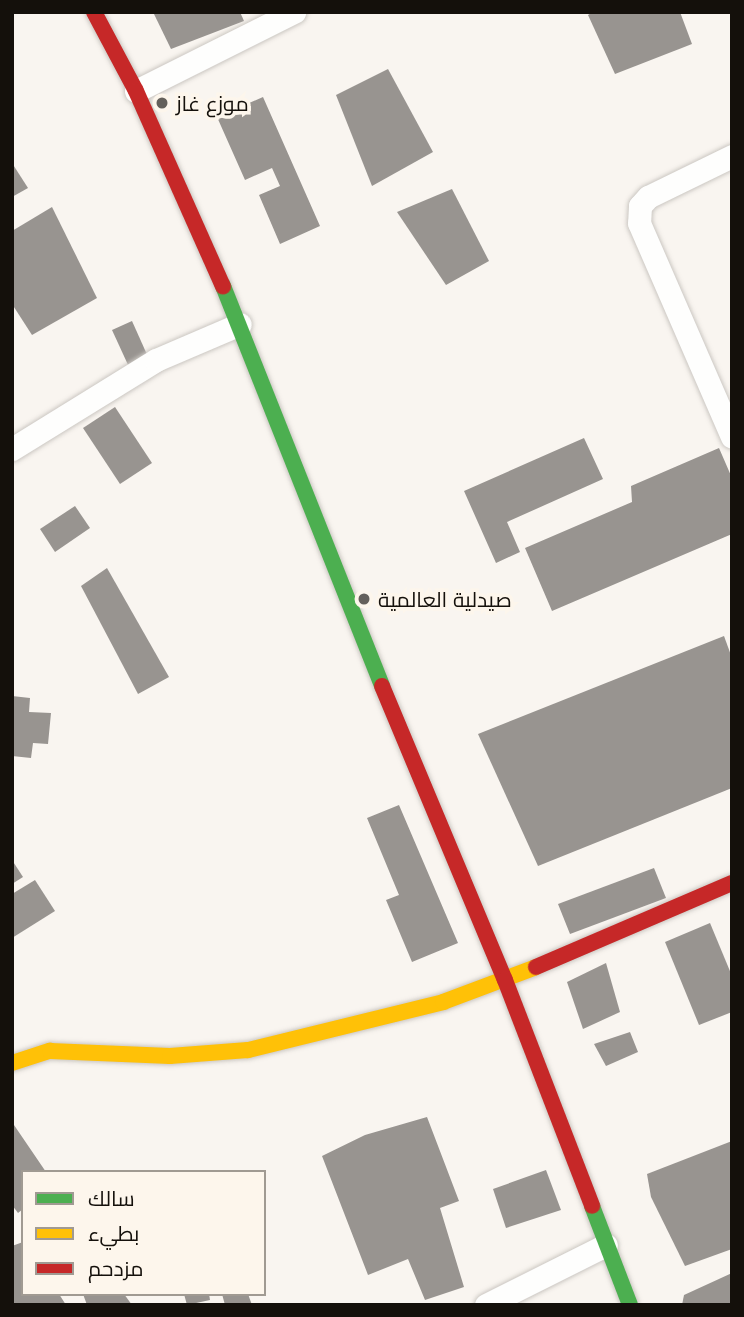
<!DOCTYPE html>
<html>
<head>
<meta charset="utf-8">
<style>
	body { margin:0 }
	#map { position:relative; width:744px; height:1317px; overflow:hidden; background:#f9f5f0; font-family:Quicksand,Cairo,sans-serif }
	div>[style] { position:absolute }
	.building>* { inset:0; background:#989490 }
	.roads { filter:drop-shadow(0 0 2px #cbc7c2) drop-shadow(0 0 2px #cbc7c2) }
	.street>* { height:23px; margin:-11.5px; padding:0 11.5px; transform-origin:11.5px; border-radius:11.5px; background:#fefefd }
	.fast>* { height:16px; margin:-8px; padding:0 8px; transform-origin:8px; border-radius:8px; background:#4caf50 }
	.slow>* { height:16px; margin:-8px; padding:0 8px; transform-origin:8px; border-radius:8px; background:#ffc107 }
	.jam>* { height:16px; margin:-8px; padding:0 8px; transform-origin:8px; border-radius:8px; background:#c62828 }
	.dots>* { width:19px; height:19px; translate:-50% -50%; box-sizing:border-box; border:4px solid #fdf6ec; border-radius:50% }
	span { translate:-50% -50%; white-space:nowrap; text-align:center; line-height:1.15; -webkit-text-stroke:7px #fdf6ec; paint-order:stroke }
	.poi-label { font-size:21px; color:#14100b }
	.left { translate:0 -50%; text-align:left }
	.frame { position:absolute; inset:0; border:14px solid #14100b; pointer-events:none }
	.legend { position:absolute; left:21px; top:1170px; width:245px; height:126px; box-sizing:border-box; background:#fdf6ec; border:2px solid #a09a92; margin:0; padding:9px 12px; list-style:none; font-size:21px; color:#14100b }
	.legend li { display:flex; align-items:center; gap:14px; height:35px }
	.legend b { width:35px; border:2px solid #a09a92 }
</style>
</head>
<body>
<div id="map">
	<div class="building">
		<i style="clip-path:polygon(153px 12px,240px 12px,244px 21px,171px 49px)"></i>
		<i style="clip-path:polygon(593px 12px,680px 12px,692px 44px,615px 74px,588px 15px)"></i>
		<i style="clip-path:polygon(388px 69px,433px 152px,372px 186px,336px 95px)"></i>
		<i style="clip-path:polygon(263px 97px,320px 226px,280px 244px,259px 195px,280px 186px,272px 168px,245px 180px,217px 117px)"></i>
		<i style="clip-path:polygon(12px 163px,28px 188px,12px 197px)"></i>
		<i style="clip-path:polygon(452px 189px,489px 261px,446px 285px,397px 212px)"></i>
		<i style="clip-path:polygon(52px 207px,97px 298px,32px 335px,12px 304px,12px 231px)"></i>
		<i style="clip-path:polygon(132px 321px,149px 359px,129px 367px,112px 330px)"></i>
		<i style="clip-path:polygon(115px 407px,152px 463px,120px 484px,83px 428px)"></i>
		<i style="clip-path:polygon(584px 438px,603px 479px,507px 522px,520px 552px,496px 563px,464px 491px)"></i>
		<i style="clip-path:polygon(719px 448px,732px 478px,732px 534px,552px 611px,525px 548px,632px 502px,631px 486px)"></i>
		<i style="clip-path:polygon(75px 506px,90px 528px,55px 552px,40px 529px)"></i>
		<i style="clip-path:polygon(107px 568px,169px 677px,138px 694px,81px 586px)"></i>
		<i style="clip-path:polygon(724px 636px,732px 658px,732px 788px,538px 866px,478px 734px)"></i>
		<i style="clip-path:polygon(12px 696px,30px 698px,29px 712px,51px 713px,48px 744px,33px 743px,31px 758px,12px 756px)"></i>
		<i style="clip-path:polygon(399px 805px,458px 943px,412px 962px,386px 900px,399px 895px,367px 818px)"></i>
		<i style="clip-path:polygon(12px 860px,23px 877px,12px 884px)"></i>
		<i style="clip-path:polygon(654px 868px,666px 898px,570px 934px,558px 904px)"></i>
		<i style="clip-path:polygon(35px 880px,55px 911px,12px 938px,12px 894px)"></i>
		<i style="clip-path:polygon(710px 923px,732px 976px,732px 1012px,699px 1025px,665px 942px)"></i>
		<i style="clip-path:polygon(606px 963px,620px 1012px,583px 1029px,567px 982px)"></i>
		<i style="clip-path:polygon(630px 1032px,638px 1052px,606px 1066px,594px 1044px)"></i>
		<i style="clip-path:polygon(427px 1117px,459px 1201px,440px 1208px,464px 1287px,425px 1300px,408px 1259px,368px 1275px,322px 1156px,365px 1135px)"></i>
		<i style="clip-path:polygon(14px 1125px,46px 1172px,23px 1172px,23px 1209px,18px 1213px,12px 1205px)"></i>
		<i style="clip-path:polygon(732px 1141px,732px 1249px,685px 1266px,651px 1197px,647px 1174px)"></i>
		<i style="clip-path:polygon(546px 1170px,561px 1210px,506px 1228px,493px 1189px)"></i>
		<i style="clip-path:polygon(23px 1242px,23px 1294px,59px 1294px,66px 1305px,12px 1305px,12px 1246px)"></i>
		<i style="clip-path:polygon(732px 1273px,732px 1305px,682px 1305px,684px 1295px)"></i>
		<i style="clip-path:polygon(83px 1294px,124px 1294px,132px 1305px,87px 1305px)"></i>
		<i style="clip-path:polygon(184px 1294px,209px 1294px,210px 1300px,187px 1305px)"></i>
		<i style="clip-path:polygon(222px 1294px,248px 1294px,252px 1305px,225px 1305px)"></i>
	</div>
	<div class="roads">
		<div class="street">
			<i style="left:136px;top:91px;width:177px;rotate:-26.6deg"></i>
			<i style="left:732px;top:156px;width:93px;rotate:154deg"></i>
			<i style="left:648px;top:197px;width:12px;rotate:132deg"></i>
			<i style="left:640px;top:206px;width:17px;rotate:93deg"></i>
			<i style="left:639px;top:223px;width:233px;rotate:66.5deg"></i>
			<i style="left:12px;top:449px;width:169px;rotate:-31.7deg"></i>
			<i style="left:156px;top:360px;width:91px;rotate:-23.2deg"></i>
			<i style="left:486px;top:1305px;width:134px;rotate:-26.6deg"></i>
		</div>
		<div class="fast">
			<i style="left:223px;top:286px;width:430px;rotate:68.3deg"></i>
			<i style="left:592px;top:1206px;width:106px;rotate:69deg"></i>
		</div>
		<div class="slow">
			<i style="left:12px;top:1063px;width:40px;rotate:-18deg"></i>
			<i style="left:50px;top:1051px;width:120px;rotate:2.4deg"></i>
			<i style="left:170px;top:1056px;width:78px;rotate:-4.4deg"></i>
			<i style="left:248px;top:1050px;width:201px;rotate:-13.8deg"></i>
			<i style="left:443px;top:1002px;width:99px;rotate:-20.6deg"></i>
		</div>
		<div class="jam">
			<i style="left:94px;top:12px;width:89px;rotate:62deg"></i>
			<i style="left:136px;top:91px;width:214px;rotate:66deg"></i>
			<i style="left:382px;top:686px;width:319px;rotate:67.3deg"></i>
			<i style="left:505px;top:980px;width:242px;rotate:68.9deg"></i>
			<i style="left:536px;top:967px;width:213px;rotate:-23.2deg"></i>
		</div>
	</div>
	<div class="dots">
		<i style="left:162px;top:103px;background:#64605b"></i>
		<i style="left:364px;top:599px;background:#64605b"></i>
	</div>
	<div class="poi-label">
		<span class="left" style="left:176px;top:103px">موزع غاز</span>
		<span class="left" style="left:378px;top:599px">صيدلية العالمية</span>
	</div>
	<div class="frame"></div>
	<ul class="legend">
	<li><b style="height:9px;background:#4caf50"></b>سالك</li>
	<li><b style="height:9px;background:#ffc107"></b>بطيء</li>
	<li><b style="height:9px;background:#c62828"></b>مزدحم</li>
	</ul>
</div>
</body>
</html>
